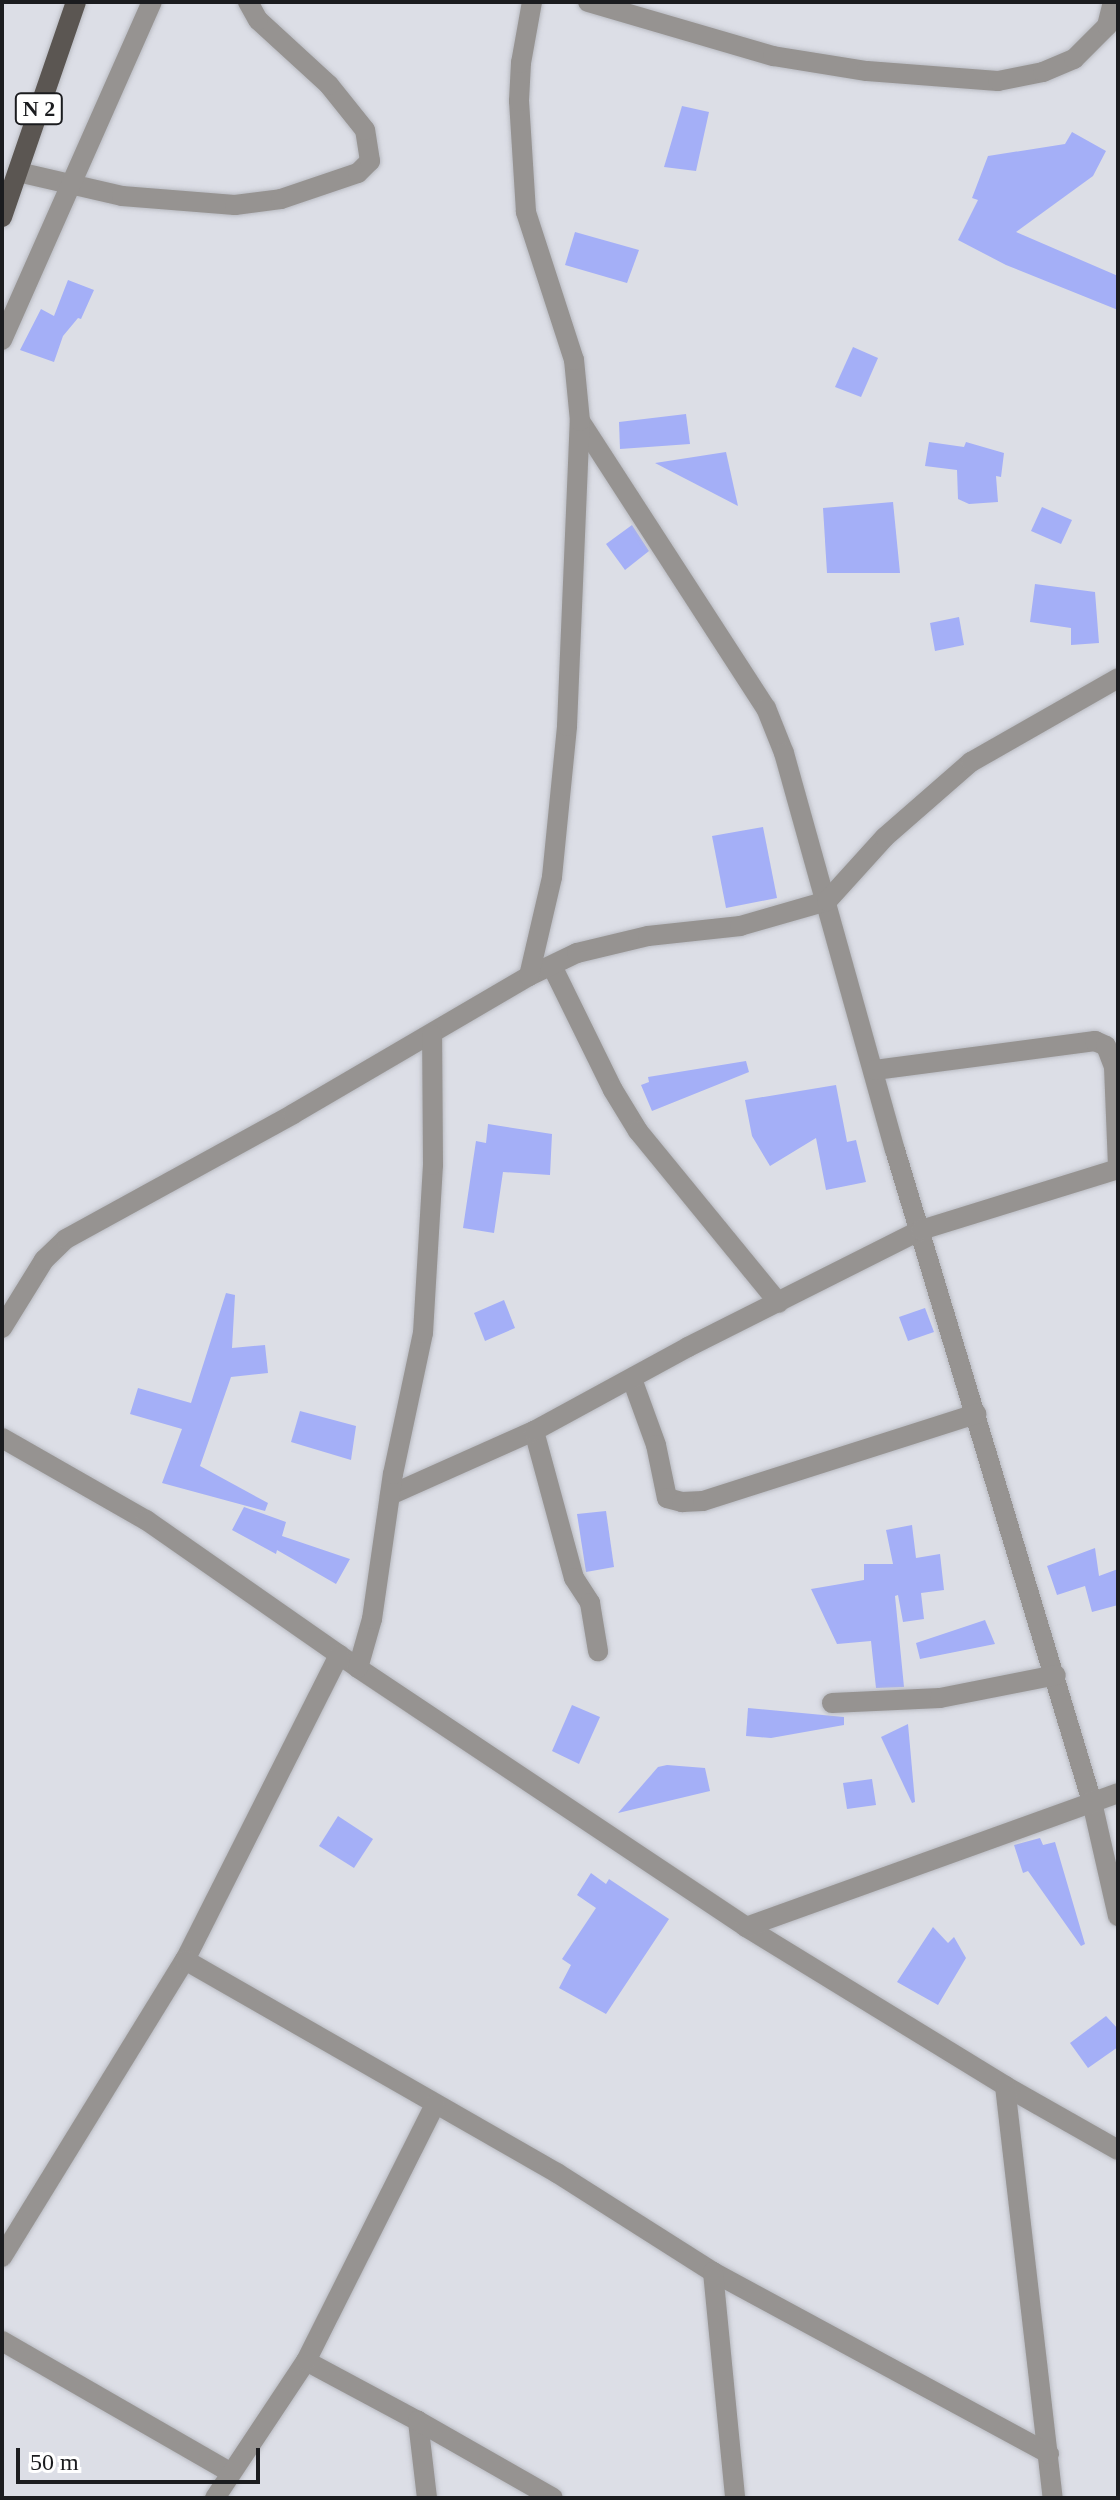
<!DOCTYPE html>
<html>
<head>
<meta charset="utf-8">
<style>
	body { margin:0 }
	#map { position:relative; width:1120px; height:2500px; overflow:hidden; background:#dcdee6; font-family:"Times New Roman",serif }
	div>[style] { position:absolute }
	.building>* { inset:0; background:#a4aff7 }
	.roads { filter:drop-shadow(0 0 2px #b9bbc2) drop-shadow(0 0 2px #b9bbc2) }
	.minor>* { height:20px; margin:-10px; padding:0 10px; transform-origin:10px; border-radius:10px; background:#969391 }
	.primary>* { height:20px; margin:-10px; padding:0 10px; transform-origin:10px; border-radius:10px; background:#5b5652 }
	span { translate:-50% -50%; white-space:nowrap; text-align:center; line-height:1.15; -webkit-text-stroke:8px #fff; paint-order:stroke }
	.shield-label span { padding:2px 6px; background:#fff; border:2px solid; border-radius:6px; -webkit-text-stroke-width:0 }
	.shield-label { font-size:22px; color:#1b1c1f; font-weight:700 }
	.frame { position:absolute; inset:0; border:4px solid #1b1c1f; pointer-events:none }
	.scale { position:absolute; left:16px; top:2448px; width:244px; height:36px; box-sizing:border-box; border:4px solid #1b1c1f; border-top:0; padding-left:10px; font-size:24px; line-height:28px; white-space:nowrap; color:#1b1c1f; -webkit-text-stroke:6px #fff; paint-order:stroke }
</style>
</head>
<body>
<div id="map">
	<div class="building">
		<i style="clip-path:polygon(682px 106px,709px 112px,696px 171px,664px 167px)"></i>
		<i style="clip-path:polygon(1072px 132px,1106px 151px,1093px 176px,1016px 232px,1118px 276px,1118px 310px,1006px 265px,958px 240px,978px 200px,972px 198px,988px 156px,1065px 144px)"></i>
		<i style="clip-path:polygon(575px 232px,639px 250px,627px 283px,565px 265px)"></i>
		<i style="clip-path:polygon(68px 280px,94px 290px,81px 319px,78px 318px,63px 336px,54px 362px,20px 350px,41px 309px,54px 316px)"></i>
		<i style="clip-path:polygon(853px 347px,878px 358px,861px 397px,835px 387px)"></i>
		<i style="clip-path:polygon(686px 414px,690px 444px,620px 449px,619px 422px)"></i>
		<i style="clip-path:polygon(929px 442px,964px 447px,966px 442px,1004px 453px,1001px 477px,996px 476px,998px 502px,969px 504px,958px 499px,957px 470px,925px 466px)"></i>
		<i style="clip-path:polygon(726px 452px,738px 506px,655px 463px)"></i>
		<i style="clip-path:polygon(893px 502px,900px 573px,827px 573px,823px 508px)"></i>
		<i style="clip-path:polygon(1042px 507px,1072px 520px,1061px 544px,1031px 531px)"></i>
		<i style="clip-path:polygon(632px 525px,649px 551px,625px 570px,606px 544px)"></i>
		<i style="clip-path:polygon(1035px 584px,1095px 592px,1099px 643px,1071px 645px,1071px 628px,1030px 622px)"></i>
		<i style="clip-path:polygon(959px 617px,964px 645px,935px 651px,930px 623px)"></i>
		<i style="clip-path:polygon(763px 827px,777px 898px,726px 908px,712px 836px)"></i>
		<i style="clip-path:polygon(746px 1061px,749px 1072px,652px 1111px,641px 1085px,649px 1082px,648px 1077px)"></i>
		<i style="clip-path:polygon(836px 1085px,847px 1142px,856px 1140px,866px 1182px,826px 1190px,816px 1138px,770px 1166px,752px 1136px,745px 1100px)"></i>
		<i style="clip-path:polygon(488px 1124px,552px 1134px,550px 1175px,503px 1172px,494px 1233px,463px 1228px,476px 1141px,486px 1143px)"></i>
		<i style="clip-path:polygon(226px 1293px,235px 1295px,232px 1348px,265px 1345px,268px 1373px,231px 1377px,200px 1466px,268px 1503px,265px 1511px,162px 1483px,182px 1429px,130px 1414px,138px 1388px,191px 1403px)"></i>
		<i style="clip-path:polygon(504px 1300px,515px 1328px,485px 1341px,474px 1313px)"></i>
		<i style="clip-path:polygon(925px 1308px,934px 1332px,908px 1341px,899px 1317px)"></i>
		<i style="clip-path:polygon(300px 1411px,356px 1426px,351px 1460px,291px 1442px)"></i>
		<i style="clip-path:polygon(244px 1507px,286px 1522px,282px 1536px,350px 1559px,336px 1584px,277px 1550px,276px 1554px,232px 1530px)"></i>
		<i style="clip-path:polygon(606px 1511px,614px 1567px,586px 1572px,577px 1514px)"></i>
		<i style="clip-path:polygon(912px 1525px,916px 1558px,940px 1554px,944px 1590px,921px 1593px,924px 1619px,903px 1622px,898px 1595px,895px 1596px,904px 1687px,876px 1688px,871px 1641px,837px 1644px,811px 1589px,864px 1580px,864px 1564px,893px 1564px,886px 1530px)"></i>
		<i style="clip-path:polygon(1095px 1548px,1099px 1576px,1118px 1569px,1118px 1605px,1092px 1612px,1085px 1586px,1057px 1595px,1047px 1566px)"></i>
		<i style="clip-path:polygon(985px 1620px,995px 1644px,920px 1659px,916px 1643px)"></i>
		<i style="clip-path:polygon(572px 1705px,600px 1717px,579px 1764px,552px 1751px)"></i>
		<i style="clip-path:polygon(748px 1708px,844px 1717px,844px 1725px,771px 1738px,746px 1736px)"></i>
		<i style="clip-path:polygon(908px 1724px,915px 1802px,912px 1803px,881px 1737px)"></i>
		<i style="clip-path:polygon(667px 1765px,705px 1768px,710px 1791px,618px 1813px,658px 1767px)"></i>
		<i style="clip-path:polygon(872px 1779px,876px 1805px,847px 1809px,843px 1783px)"></i>
		<i style="clip-path:polygon(338px 1816px,373px 1839px,354px 1868px,319px 1846px)"></i>
		<i style="clip-path:polygon(1040px 1838px,1043px 1845px,1055px 1842px,1085px 1944px,1081px 1946px,1028px 1871px,1023px 1873px,1014px 1845px)"></i>
		<i style="clip-path:polygon(591px 1873px,606px 1884px,609px 1879px,669px 1919px,606px 2014px,559px 1988px,571px 1965px,562px 1959px,596px 1908px,577px 1895px)"></i>
		<i style="clip-path:polygon(933px 1927px,948px 1943px,954px 1937px,966px 1958px,938px 2005px,897px 1982px)"></i>
		<i style="clip-path:polygon(1106px 2016px,1118px 2029px,1118px 2047px,1088px 2068px,1070px 2043px)"></i>
	</div>
	<div class="roads">
		<div class="minor">
			<i style="left:588px;top:2px;width:193px;rotate:16.3deg"></i>
			<i style="left:773px;top:56px;width:95px;rotate:9.1deg"></i>
			<i style="left:867px;top:71px;width:131px;rotate:4.4deg"></i>
			<i style="left:998px;top:81px;width:46px;rotate:-11.3deg"></i>
			<i style="left:1043px;top:72px;width:34px;rotate:-23deg"></i>
			<i style="left:1074px;top:59px;width:47px;rotate:-45deg"></i>
			<i style="left:1107px;top:26px;width:25px;rotate:-76deg"></i>
			<i style="left:18px;top:172px;width:107px;rotate:13deg"></i>
			<i style="left:122px;top:196px;width:113px;rotate:4.6deg"></i>
			<i style="left:235px;top:205px;width:46px;rotate:-7.4deg"></i>
			<i style="left:281px;top:199px;width:81px;rotate:-18.7deg"></i>
			<i style="left:358px;top:173px;width:17px;rotate:-45deg"></i>
			<i style="left:370px;top:161px;width:31px;rotate:-99deg"></i>
			<i style="left:365px;top:130px;width:58px;rotate:-128.7deg"></i>
			<i style="left:329px;top:85px;width:96px;rotate:-137.5deg"></i>
			<i style="left:258px;top:20px;width:21px;rotate:-119deg"></i>
			<i style="left:2px;top:340px;width:370px;rotate:-66.1deg"></i>
			<i style="left:580px;top:421px;width:342px;rotate:57.1deg"></i>
			<i style="left:766px;top:708px;width:48px;rotate:68.2deg"></i>
			<i style="left:784px;top:753px;width:412px;rotate:74.4deg"></i>
			<i style="left:895px;top:1150px;width:681px;rotate:73.19deg"></i>
			<i style="left:1092px;top:1802px;width:117px;rotate:77.2deg"></i>
			<i style="left:552px;top:966px;width:138px;rotate:63.8deg"></i>
			<i style="left:613px;top:1090px;width:48px;rotate:58.6deg"></i>
			<i style="left:638px;top:1131px;width:222px;rotate:50.7deg"></i>
			<i style="left:529px;top:976px;width:53px;rotate:-25.6deg"></i>
			<i style="left:577px;top:953px;width:73px;rotate:-13.5deg"></i>
			<i style="left:648px;top:936px;width:93px;rotate:-6.2deg"></i>
			<i style="left:740px;top:926px;width:91px;rotate:-16deg"></i>
			<i style="left:827px;top:901px;width:86px;rotate:-47.8deg"></i>
			<i style="left:885px;top:837px;width:114px;rotate:-41.1deg"></i>
			<i style="left:971px;top:762px;width:169px;rotate:-29.7deg"></i>
			<i style="left:875px;top:1070px;width:222px;rotate:-7.5deg"></i>
			<i style="left:1095px;top:1041px;width:12px;rotate:24deg"></i>
			<i style="left:1106px;top:1046px;width:22px;rotate:69deg"></i>
			<i style="left:1114px;top:1067px;width:99px;rotate:87.7deg"></i>
			<i style="left:2px;top:1328px;width:80px;rotate:-58.3deg"></i>
			<i style="left:44px;top:1260px;width:30px;rotate:-44deg"></i>
			<i style="left:66px;top:1239px;width:259px;rotate:-28.8deg"></i>
			<i style="left:293px;top:1114px;width:273px;rotate:-30.3deg"></i>
			<i style="left:529px;top:976px;width:102px;rotate:-76.9deg"></i>
			<i style="left:552px;top:877px;width:152px;rotate:-84.3deg"></i>
			<i style="left:567px;top:726px;width:305px;rotate:-87.6deg"></i>
			<i style="left:580px;top:421px;width:61px;rotate:-95.6deg"></i>
			<i style="left:574px;top:360px;width:156px;rotate:-108deg"></i>
			<i style="left:526px;top:212px;width:111px;rotate:-93.6deg"></i>
			<i style="left:519px;top:101px;width:38px;rotate:-87deg"></i>
			<i style="left:521px;top:63px;width:62px;rotate:-79.8deg"></i>
			<i style="left:632px;top:1379px;width:70px;rotate:70deg"></i>
			<i style="left:656px;top:1445px;width:54px;rotate:78.3deg"></i>
			<i style="left:667px;top:1498px;width:16px;rotate:15deg"></i>
			<i style="left:682px;top:1502px;width:21px;rotate:-3deg"></i>
			<i style="left:703px;top:1501px;width:287px;rotate:-17.7deg"></i>
			<i style="left:534px;top:1431px;width:152px;rotate:74.8deg"></i>
			<i style="left:574px;top:1578px;width:30px;rotate:57deg"></i>
			<i style="left:590px;top:1603px;width:49px;rotate:80.5deg"></i>
			<i style="left:2px;top:1438px;width:166px;rotate:29.7deg"></i>
			<i style="left:146px;top:1520px;width:259px;rotate:34.9deg"></i>
			<i style="left:358px;top:1668px;width:467px;rotate:33.7deg"></i>
			<i style="left:746px;top:1927px;width:304px;rotate:31.5deg"></i>
			<i style="left:1005px;top:2086px;width:130px;rotate:29.5deg"></i>
			<i style="left:390px;top:1495px;width:158px;rotate:-24deg"></i>
			<i style="left:534px;top:1431px;width:175px;rotate:-28.6deg"></i>
			<i style="left:688px;top:1347px;width:261px;rotate:-26.7deg"></i>
			<i style="left:921px;top:1230px;width:206px;rotate:-17.2deg"></i>
			<i style="left:358px;top:1668px;width:51px;rotate:-74.1deg"></i>
			<i style="left:372px;top:1619px;width:147px;rotate:-81.8deg"></i>
			<i style="left:393px;top:1474px;width:144px;rotate:-78deg"></i>
			<i style="left:423px;top:1333px;width:168px;rotate:-86.6deg"></i>
			<i style="left:433px;top:1165px;width:130px;rotate:-90.4deg"></i>
			<i style="left:832px;top:1703px;width:108px;rotate:-2.7deg"></i>
			<i style="left:940px;top:1698px;width:118px;rotate:-11.2deg"></i>
			<i style="left:746px;top:1927px;width:395px;rotate:-19.8deg"></i>
			<i style="left:185px;top:1960px;width:342px;rotate:-63.2deg"></i>
			<i style="left:1005px;top:2086px;width:415px;rotate:83.4deg"></i>
			<i style="left:2px;top:2257px;width:349px;rotate:-58.4deg"></i>
			<i style="left:185px;top:1960px;width:429px;rotate:29.8deg"></i>
			<i style="left:557px;top:2173px;width:185px;rotate:32.4deg"></i>
			<i style="left:713px;top:2272px;width:382px;rotate:28.4deg"></i>
			<i style="left:713px;top:2272px;width:227px;rotate:84.4deg"></i>
			<i style="left:2px;top:2341px;width:263px;rotate:29.9deg"></i>
			<i style="left:306px;top:2361px;width:127px;rotate:28.2deg"></i>
			<i style="left:215px;top:2498px;width:164px;rotate:-56.4deg"></i>
			<i style="left:306px;top:2361px;width:287px;rotate:-63.3deg"></i>
			<i style="left:427px;top:2498px;width:78px;rotate:-96.7deg"></i>
			<i style="left:418px;top:2421px;width:155px;rotate:29.7deg"></i>
		</div>
		<div class="primary">
			<i style="left:2px;top:217px;width:227px;rotate:-71deg"></i>
		</div>
	</div>
	<div class="shield-label">
		<span style="left:39px;top:109px">N 2</span>
	</div>
	<div class="frame"></div>
	<div class="scale">50 m</div>
</div>
</body>
</html>
